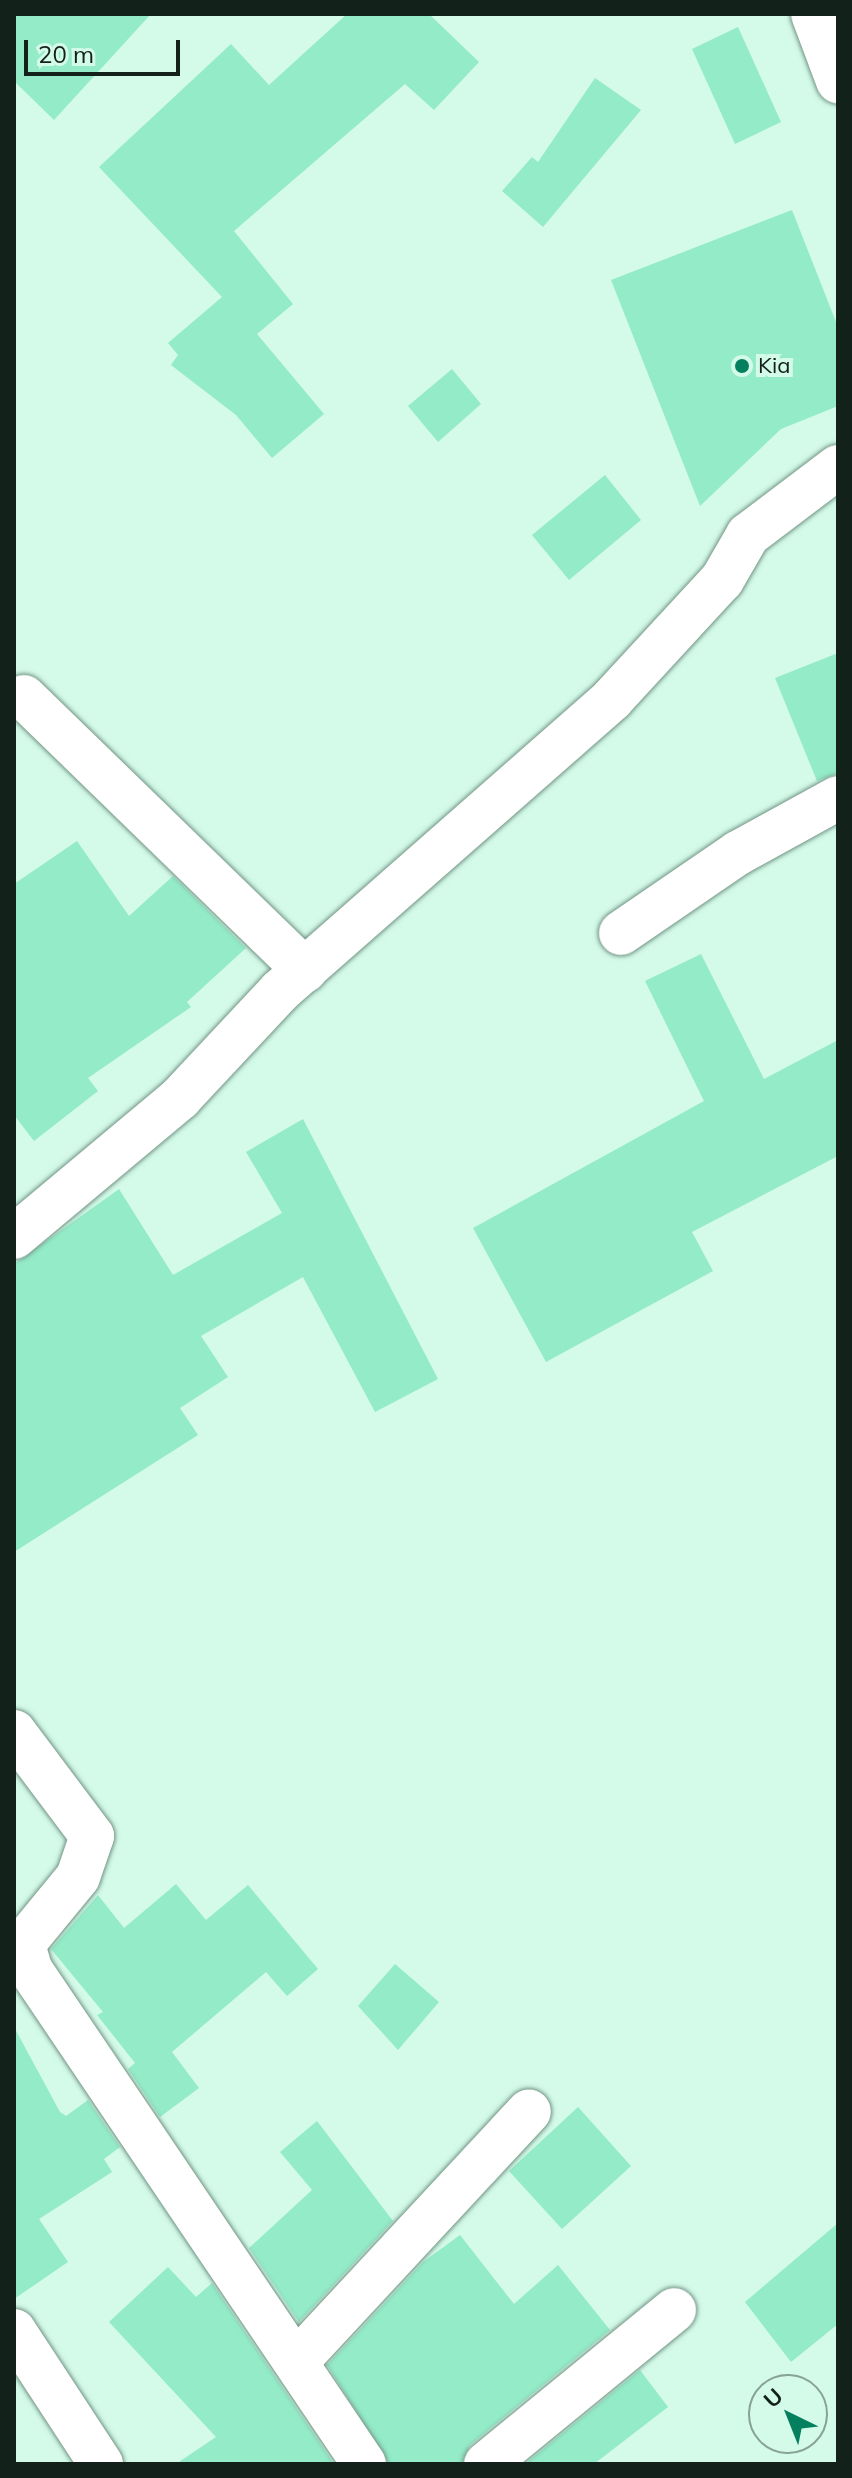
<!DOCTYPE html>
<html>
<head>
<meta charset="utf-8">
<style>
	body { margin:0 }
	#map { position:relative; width:852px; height:2478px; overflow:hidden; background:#d4fae9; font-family:Mulish,sans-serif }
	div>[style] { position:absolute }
	.building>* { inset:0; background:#94ebc8 }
	.roads { filter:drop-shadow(0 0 2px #729485) drop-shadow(0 0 2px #729485) }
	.minor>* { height:44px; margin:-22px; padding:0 22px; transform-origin:22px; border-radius:22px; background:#fff }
	.highway>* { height:44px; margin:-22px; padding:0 22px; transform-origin:22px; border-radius:22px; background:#fff }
	.dots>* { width:22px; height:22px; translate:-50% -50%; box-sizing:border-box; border:4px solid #d4fae9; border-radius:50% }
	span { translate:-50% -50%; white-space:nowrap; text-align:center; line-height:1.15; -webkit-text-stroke:8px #d4fae9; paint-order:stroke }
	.poi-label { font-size:22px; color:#13211b }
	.left { translate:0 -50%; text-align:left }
	.frame { position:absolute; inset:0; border:16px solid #13211b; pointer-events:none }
	.north { position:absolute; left:748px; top:2374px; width:80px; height:80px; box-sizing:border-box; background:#d4fae9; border:2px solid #87a397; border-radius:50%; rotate:317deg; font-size:22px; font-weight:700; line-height:32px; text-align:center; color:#13211b }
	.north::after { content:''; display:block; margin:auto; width:28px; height:36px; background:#04805f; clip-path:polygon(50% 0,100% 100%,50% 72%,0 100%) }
	.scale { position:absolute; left:24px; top:40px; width:156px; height:36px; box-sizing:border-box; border:4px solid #13211b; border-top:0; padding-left:10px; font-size:24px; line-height:28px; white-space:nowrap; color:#13211b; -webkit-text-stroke:6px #d4fae9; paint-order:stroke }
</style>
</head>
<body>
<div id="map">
	<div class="building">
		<i style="clip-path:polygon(14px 14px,151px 14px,54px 120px,14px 81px)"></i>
		<i style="clip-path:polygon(347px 14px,429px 14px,479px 62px,434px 110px,405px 84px,234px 231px,293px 304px,257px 334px,324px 414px,272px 458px,236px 415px,171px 365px,178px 355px,168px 343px,222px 297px,99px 167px,231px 44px,269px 85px)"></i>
		<i style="clip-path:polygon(738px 27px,781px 122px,735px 144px,692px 49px)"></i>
		<i style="clip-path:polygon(595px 78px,641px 110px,543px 227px,502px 191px,532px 157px,538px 162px)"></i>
		<i style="clip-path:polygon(792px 210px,838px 327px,838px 406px,781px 429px,700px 506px,611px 280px)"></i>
		<i style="clip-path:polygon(452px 369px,481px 404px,438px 442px,408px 406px)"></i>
		<i style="clip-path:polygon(605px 475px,641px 520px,569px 580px,532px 535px)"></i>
		<i style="clip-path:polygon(838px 653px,838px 773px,817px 781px,775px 678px)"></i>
		<i style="clip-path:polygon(77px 841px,129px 916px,173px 876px,246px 948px,187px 1002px,191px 1007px,88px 1078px,98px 1091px,34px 1141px,14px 1115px,14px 884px)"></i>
		<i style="clip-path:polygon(701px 954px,764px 1079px,838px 1040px,838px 1156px,692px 1232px,713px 1271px,546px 1362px,473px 1228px,704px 1101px,645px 981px)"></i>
		<i style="clip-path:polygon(303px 1119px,438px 1379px,375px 1412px,303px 1277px,201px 1336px,228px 1377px,180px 1408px,198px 1435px,14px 1552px,14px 1264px,119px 1189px,173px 1275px,282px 1213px,246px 1152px)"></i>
		<i style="clip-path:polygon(176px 1884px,206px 1920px,248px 1885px,318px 1969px,287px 1996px,266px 1972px,172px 2052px,199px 2088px,160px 2117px,128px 2069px,135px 2063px,97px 2015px,103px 2012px,51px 1949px,98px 1895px,124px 1928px)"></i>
		<i style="clip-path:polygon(395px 1964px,439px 2002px,398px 2050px,358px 2006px)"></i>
		<i style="clip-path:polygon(14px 2027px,60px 2112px,66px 2116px,88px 2100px,120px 2147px,104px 2159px,112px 2172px,39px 2219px,68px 2262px,14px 2299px)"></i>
		<i style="clip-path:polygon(578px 2107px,631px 2166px,562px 2229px,509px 2171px)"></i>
		<i style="clip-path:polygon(317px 2121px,393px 2221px,299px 2322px,249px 2248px,312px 2190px,280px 2152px)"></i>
		<i style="clip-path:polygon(838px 2223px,838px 2324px,791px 2362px,745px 2302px)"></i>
		<i style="clip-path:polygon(460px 2235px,514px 2304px,558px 2265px,610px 2330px,470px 2445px,462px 2464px,389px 2464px,327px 2365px,423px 2262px)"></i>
		<i style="clip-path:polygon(168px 2267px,196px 2297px,212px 2283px,334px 2464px,176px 2464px,216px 2437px,109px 2322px)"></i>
		<i style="clip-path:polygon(640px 2370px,668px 2407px,594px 2464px,525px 2464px)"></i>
	</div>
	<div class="roads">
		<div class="minor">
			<i style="left:24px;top:697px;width:392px;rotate:44.2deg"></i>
			<i style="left:621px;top:933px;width:142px;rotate:-34.4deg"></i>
			<i style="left:738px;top:853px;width:114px;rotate:-28.8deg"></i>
			<i style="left:14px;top:1237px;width:217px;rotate:-39.9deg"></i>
			<i style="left:180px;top:1098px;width:146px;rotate:-46.9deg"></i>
			<i style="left:280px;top:991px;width:442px;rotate:-41.3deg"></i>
			<i style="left:612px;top:699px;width:162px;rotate:-47.3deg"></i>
			<i style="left:722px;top:580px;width:52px;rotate:-60deg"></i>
			<i style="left:748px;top:535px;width:113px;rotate:-37.1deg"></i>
			<i style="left:14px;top:1732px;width:130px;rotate:53.1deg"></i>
			<i style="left:92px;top:1836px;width:43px;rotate:108.9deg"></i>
			<i style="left:78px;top:1877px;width:87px;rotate:129.4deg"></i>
			<i style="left:23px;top:1944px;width:26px;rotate:74deg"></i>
			<i style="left:30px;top:1969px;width:597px;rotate:55.99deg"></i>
			<i style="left:14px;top:2331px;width:159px;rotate:56.8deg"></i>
			<i style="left:296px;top:2362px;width:342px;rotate:-47.1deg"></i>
			<i style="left:486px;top:2464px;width:243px;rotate:-39.3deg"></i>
		</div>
		<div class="highway">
			<i style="left:813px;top:14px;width:72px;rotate:69.5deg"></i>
		</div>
	</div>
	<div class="dots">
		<i style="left:742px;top:366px;background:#04805f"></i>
	</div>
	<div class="poi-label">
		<span class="left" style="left:758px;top:366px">Kia</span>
	</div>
	<div class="frame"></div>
	<div class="north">U</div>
	<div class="scale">20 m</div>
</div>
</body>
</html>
